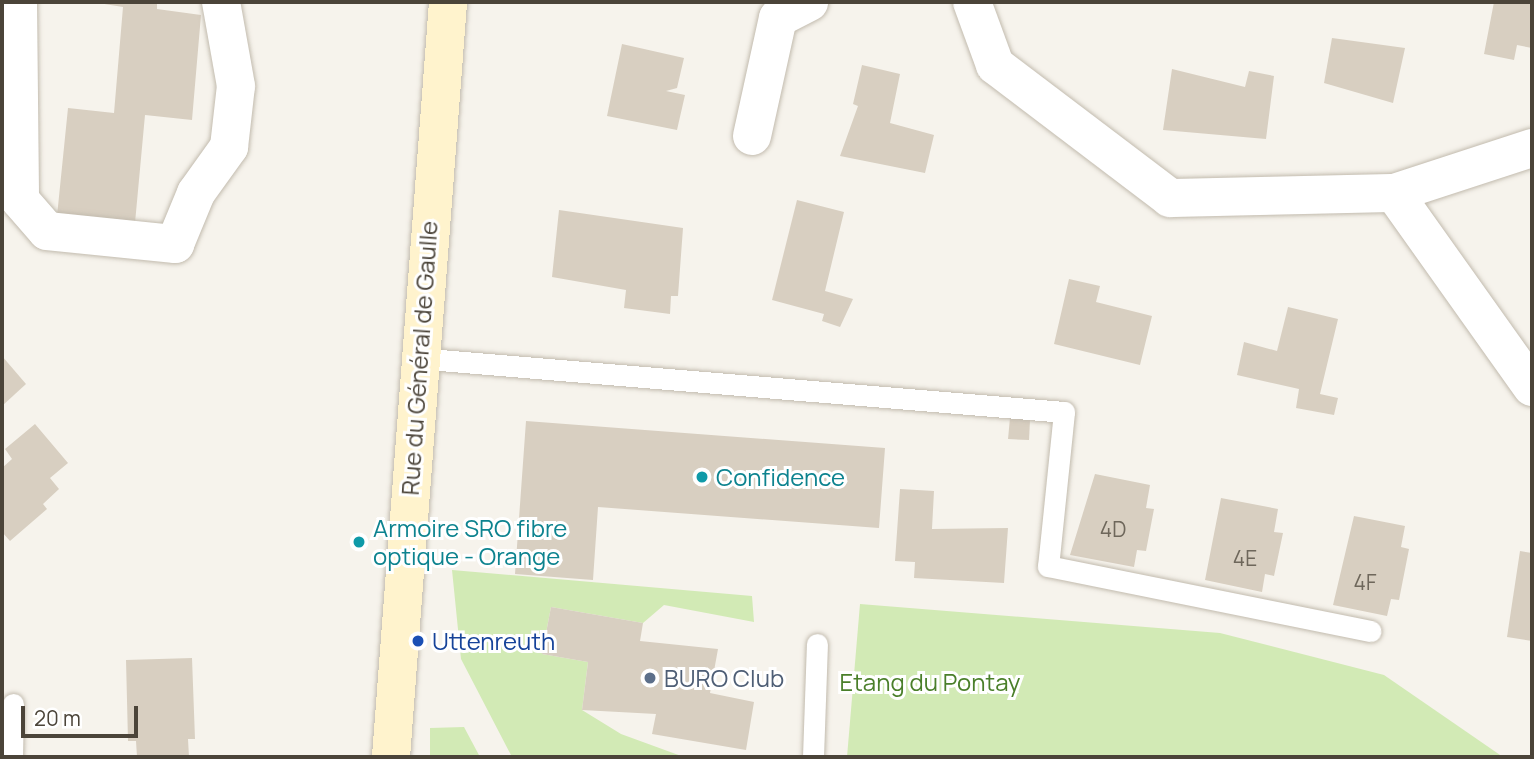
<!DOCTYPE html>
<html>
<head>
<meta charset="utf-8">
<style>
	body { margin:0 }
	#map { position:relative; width:1534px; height:759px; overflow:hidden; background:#f6f3ec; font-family:Manrope,sans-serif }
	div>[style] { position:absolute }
	.green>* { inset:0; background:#d2eab5 }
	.building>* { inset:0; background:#d8cfc1 }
	.roads { filter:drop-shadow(0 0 2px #c2bbae) drop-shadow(0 0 2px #c2bbae) }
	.lane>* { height:21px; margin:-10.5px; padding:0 10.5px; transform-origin:10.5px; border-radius:10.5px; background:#fff }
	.street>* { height:38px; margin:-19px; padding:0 19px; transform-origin:19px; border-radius:19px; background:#fff }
	.secondary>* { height:38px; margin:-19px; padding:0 19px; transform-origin:19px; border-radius:19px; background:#fff3cd }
	.dots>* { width:19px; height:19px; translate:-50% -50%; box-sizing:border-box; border:4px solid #fff; border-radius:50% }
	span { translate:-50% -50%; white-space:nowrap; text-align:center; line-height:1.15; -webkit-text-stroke:6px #fff; paint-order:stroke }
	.number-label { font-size:21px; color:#6e675b }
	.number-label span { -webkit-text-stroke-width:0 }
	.street-label { font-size:24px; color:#4b4439 }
	.culture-label { font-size:24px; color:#0d838f }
	.left { translate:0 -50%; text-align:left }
	.transit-label { font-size:24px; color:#164399 }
	.service-label { font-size:24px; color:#4e5e75 }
	.park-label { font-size:24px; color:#4a7f2a }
	.frame { position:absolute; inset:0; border:4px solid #4b4439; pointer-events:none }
	.scale { position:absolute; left:21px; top:706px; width:117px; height:32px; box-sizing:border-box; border:4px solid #4b4439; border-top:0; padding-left:9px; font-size:21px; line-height:24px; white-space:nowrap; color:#4b4439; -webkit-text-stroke:5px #fff; paint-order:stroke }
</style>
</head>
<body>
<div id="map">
	<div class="green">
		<i style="clip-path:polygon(452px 570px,752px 596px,754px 622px,664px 605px,643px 623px,551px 607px,542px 654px,588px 662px,582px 710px,621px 734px,684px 757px,512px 757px,461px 659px)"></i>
		<i style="clip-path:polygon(860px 604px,1220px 633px,1384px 675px,1503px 757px,847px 757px)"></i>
		<i style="clip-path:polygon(464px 727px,480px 757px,430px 757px,430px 728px)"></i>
	</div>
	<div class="building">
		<i style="clip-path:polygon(92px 2px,157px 2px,157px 9px,201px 15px,192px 120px,145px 115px,135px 223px,57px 216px,68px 108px,114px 113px,123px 7px)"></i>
		<i style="clip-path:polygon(1494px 2px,1532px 2px,1532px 48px,1517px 45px,1514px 60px,1484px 54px)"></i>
		<i style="clip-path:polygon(1332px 38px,1405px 48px,1393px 103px,1324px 83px)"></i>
		<i style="clip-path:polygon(622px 44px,684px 58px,677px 88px,666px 91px,685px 95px,677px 130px,607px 116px)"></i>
		<i style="clip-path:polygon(862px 65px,900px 74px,890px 123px,934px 135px,925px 173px,840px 156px,858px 106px,853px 104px)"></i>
		<i style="clip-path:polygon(1172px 69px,1245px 87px,1249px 71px,1274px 76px,1266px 139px,1163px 130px)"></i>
		<i style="clip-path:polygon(797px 200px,844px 212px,825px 291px,853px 299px,840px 327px,822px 321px,824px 314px,772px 300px)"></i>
		<i style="clip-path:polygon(559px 210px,683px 228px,678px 296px,671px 296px,670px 314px,624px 308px,626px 290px,552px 277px)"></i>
		<i style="clip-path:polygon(1069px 279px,1100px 286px,1096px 302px,1152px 316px,1140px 365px,1054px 344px)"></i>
		<i style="clip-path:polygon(1288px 307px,1338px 319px,1320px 394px,1338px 398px,1334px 415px,1296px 408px,1299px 389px,1237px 375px,1244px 342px,1277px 351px)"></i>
		<i style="clip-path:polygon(2px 356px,26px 384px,2px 406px)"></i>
		<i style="clip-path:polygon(1010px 418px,1030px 420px,1029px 440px,1008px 439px)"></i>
		<i style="clip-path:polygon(526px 421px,885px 448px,879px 528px,598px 507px,593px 580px,515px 574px)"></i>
		<i style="clip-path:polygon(35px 424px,68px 463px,50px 478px,59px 489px,43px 504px,47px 509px,10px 541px,2px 532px,2px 468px,12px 459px,5px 449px)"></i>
		<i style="clip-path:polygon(1095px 474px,1150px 485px,1146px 508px,1154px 509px,1146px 551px,1137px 550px,1134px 567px,1070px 555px)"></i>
		<i style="clip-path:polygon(900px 489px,934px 491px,932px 529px,1008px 528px,1004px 583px,914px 578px,915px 562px,895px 561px)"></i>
		<i style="clip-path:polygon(1221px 498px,1278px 509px,1274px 532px,1283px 533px,1274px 576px,1265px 574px,1262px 592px,1205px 580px)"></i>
		<i style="clip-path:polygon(1354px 516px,1405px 526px,1401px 547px,1409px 549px,1399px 600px,1391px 599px,1387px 616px,1333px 605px)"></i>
		<i style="clip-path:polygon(355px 535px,364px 536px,362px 548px,354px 547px)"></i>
		<i style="clip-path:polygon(1520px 551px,1532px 553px,1532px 641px,1507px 637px)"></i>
		<i style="clip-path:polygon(551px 607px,643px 623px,640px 641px,718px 649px,710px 693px,754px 702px,746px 750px,652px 734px,656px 714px,582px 710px,588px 662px,542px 654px)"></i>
		<i style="clip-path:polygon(192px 658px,195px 739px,188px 739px,189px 757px,137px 757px,136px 741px,128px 741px,126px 660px)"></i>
	</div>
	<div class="roads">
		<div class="lane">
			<i style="left:416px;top:358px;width:650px;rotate:4.76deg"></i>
			<i style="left:1064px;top:412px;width:155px;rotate:95.9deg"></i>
			<i style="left:1048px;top:566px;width:329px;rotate:11.4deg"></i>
			<i style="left:12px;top:757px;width:53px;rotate:-88.9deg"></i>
			<i style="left:813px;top:757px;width:113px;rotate:-88deg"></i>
		</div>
		<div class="street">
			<i style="left:18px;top:2px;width:198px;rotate:89.4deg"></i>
			<i style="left:20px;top:200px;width:41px;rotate:48.9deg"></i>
			<i style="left:47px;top:231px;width:129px;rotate:5.8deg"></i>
			<i style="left:175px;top:244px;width:55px;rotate:-67.6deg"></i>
			<i style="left:196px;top:193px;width:57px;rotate:-54.3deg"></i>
			<i style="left:229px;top:147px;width:61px;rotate:-83.5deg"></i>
			<i style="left:236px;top:86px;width:85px;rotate:-100.1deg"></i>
			<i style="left:972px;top:2px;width:67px;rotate:69.9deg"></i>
			<i style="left:995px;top:65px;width:220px;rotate:37.2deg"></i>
			<i style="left:1170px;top:198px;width:224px;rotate:-1.3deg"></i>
			<i style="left:1394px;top:193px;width:238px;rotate:54.6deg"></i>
			<i style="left:752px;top:136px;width:121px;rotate:-77.6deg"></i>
			<i style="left:778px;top:18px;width:35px;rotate:-27deg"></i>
			<i style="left:1394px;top:193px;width:145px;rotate:-18.1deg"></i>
		</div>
		<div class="secondary">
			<i style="left:391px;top:757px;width:757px;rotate:-85.68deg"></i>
		</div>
	</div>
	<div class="dots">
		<i style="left:702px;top:477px;background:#0f9aa8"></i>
		<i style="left:359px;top:542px;background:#0f9aa8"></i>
		<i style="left:418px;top:641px;background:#1a4fb4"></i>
		<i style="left:650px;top:678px;background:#5c6f8a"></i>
	</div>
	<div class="number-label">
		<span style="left:1113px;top:529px">4D</span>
		<span style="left:1245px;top:558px">4E</span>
		<span style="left:1365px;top:582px">4F</span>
	</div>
	<div class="street-label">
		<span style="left:419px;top:358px;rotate:-86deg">Rue du Général de Gaulle</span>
	</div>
	<div class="culture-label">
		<span class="left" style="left:716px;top:477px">Confidence</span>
		<span class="left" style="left:373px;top:542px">Armoire SRO fibre<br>optique - Orange</span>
	</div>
	<div class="transit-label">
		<span class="left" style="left:432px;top:641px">Uttenreuth</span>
	</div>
	<div class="service-label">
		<span class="left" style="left:664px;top:678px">BURO Club</span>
	</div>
	<div class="park-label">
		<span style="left:930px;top:682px">Etang du Pontay</span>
	</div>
	<div class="frame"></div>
	<div class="scale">20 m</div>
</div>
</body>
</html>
